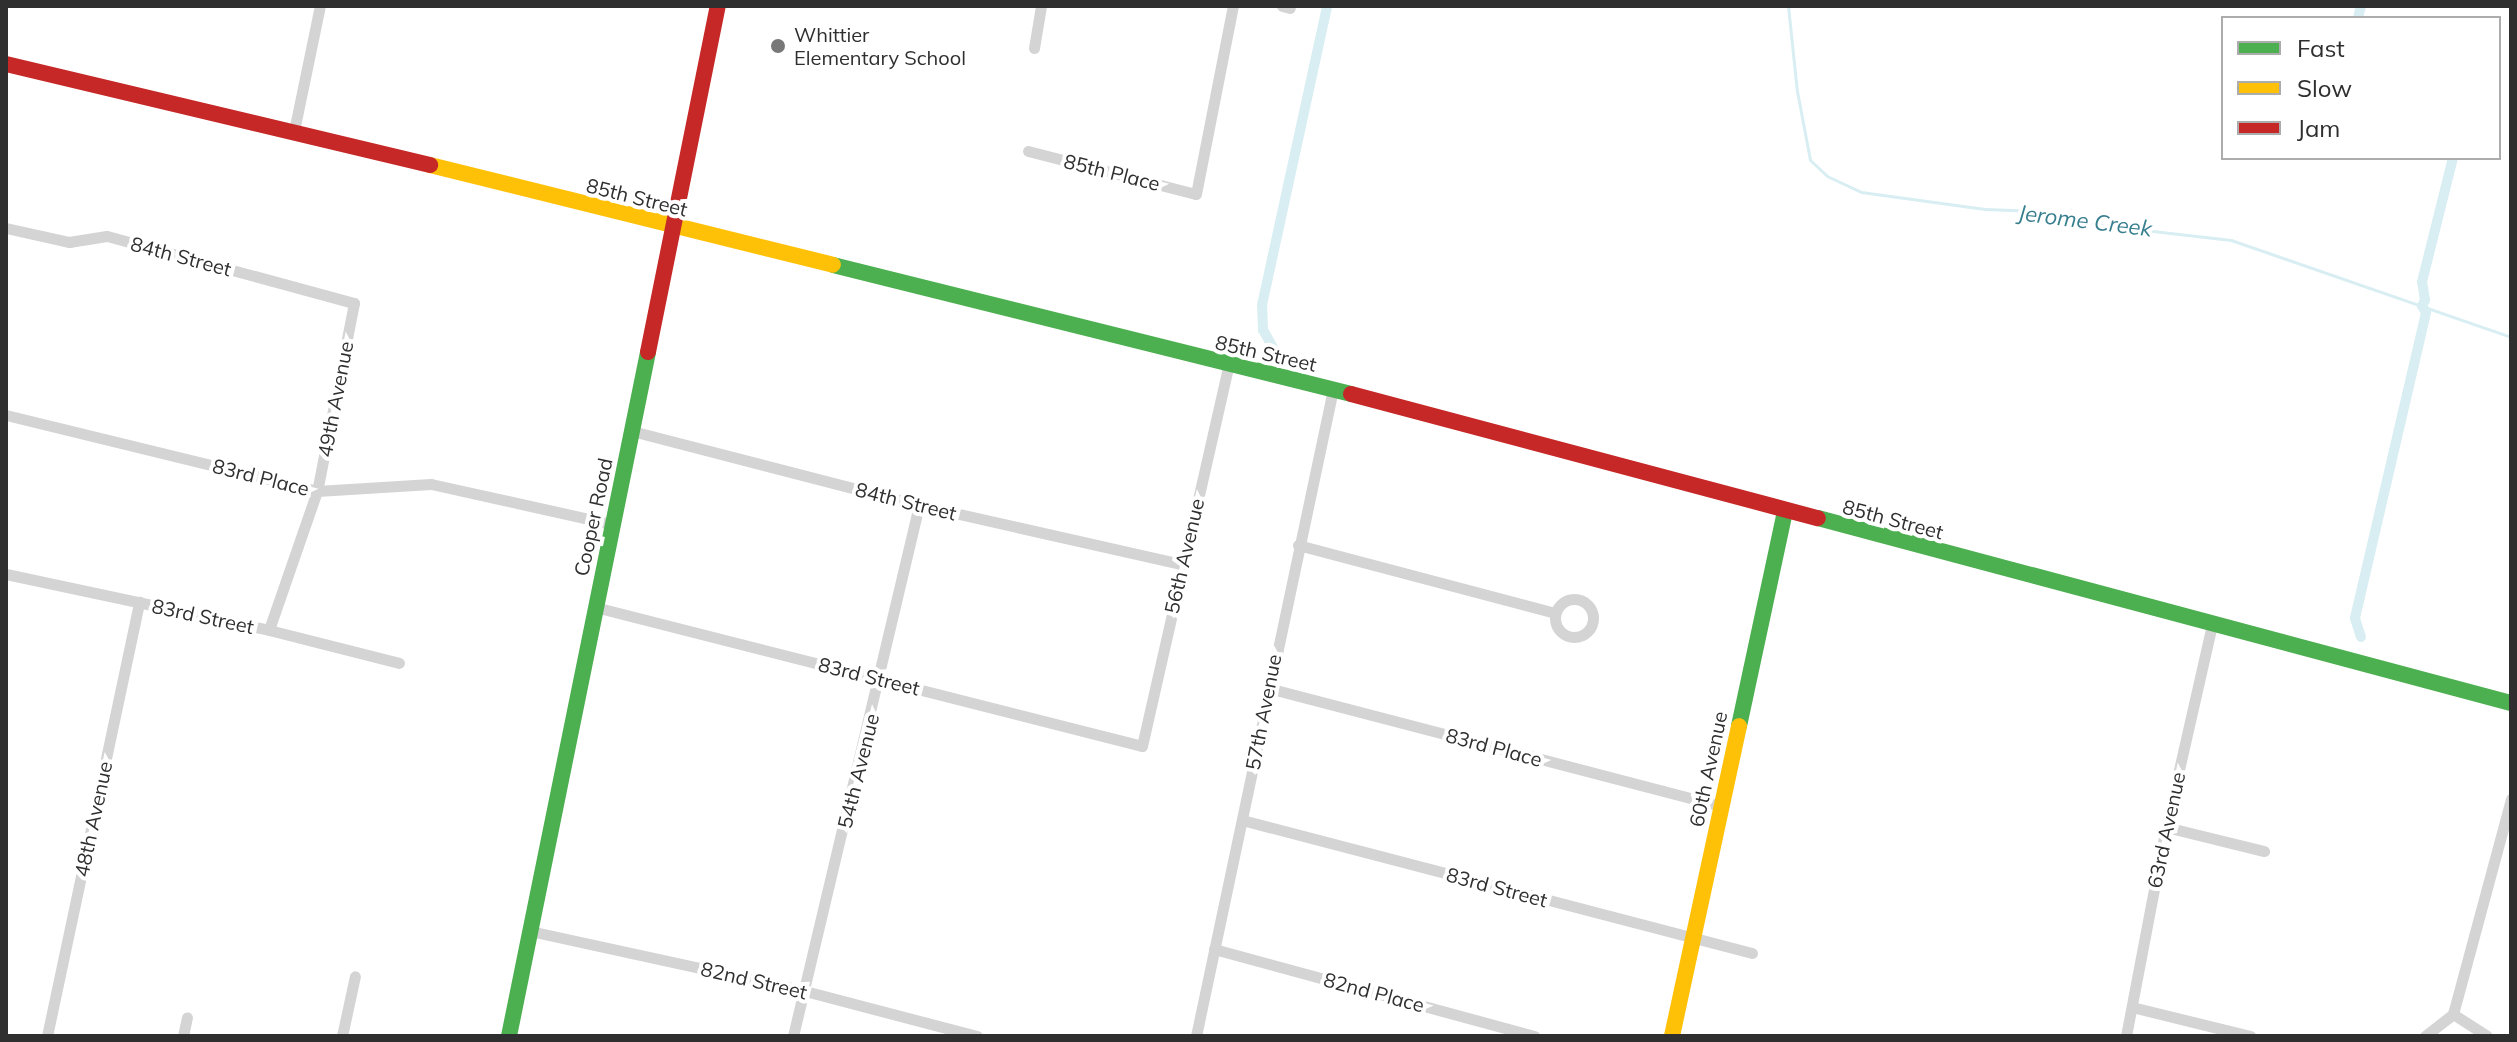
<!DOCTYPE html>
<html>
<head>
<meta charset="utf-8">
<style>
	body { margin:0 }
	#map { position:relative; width:2517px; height:1042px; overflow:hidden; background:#fff; font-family:Mulish,sans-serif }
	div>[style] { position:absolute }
	.stream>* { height:3px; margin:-1.5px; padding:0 1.5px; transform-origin:1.5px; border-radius:1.5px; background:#d8eef2 }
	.canal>* { height:10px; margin:-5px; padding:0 5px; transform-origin:5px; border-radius:5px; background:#d8eef2 }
	.street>* { height:11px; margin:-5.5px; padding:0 5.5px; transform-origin:5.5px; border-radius:5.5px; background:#d4d4d4 }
	.street>.ring { margin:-5.5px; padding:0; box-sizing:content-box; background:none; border:11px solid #d4d4d4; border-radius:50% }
	.fast>* { height:16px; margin:-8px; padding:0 8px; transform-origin:8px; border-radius:8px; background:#4caf50 }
	.slow>* { height:16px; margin:-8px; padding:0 8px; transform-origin:8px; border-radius:8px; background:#ffc107 }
	.jam>* { height:16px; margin:-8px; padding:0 8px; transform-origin:8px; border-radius:8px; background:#c62828 }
	.dots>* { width:22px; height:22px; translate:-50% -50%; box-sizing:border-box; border:4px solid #fff; border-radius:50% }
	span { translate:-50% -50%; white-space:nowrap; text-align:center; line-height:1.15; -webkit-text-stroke:8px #fff; paint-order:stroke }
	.poi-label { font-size:20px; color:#2f2f2f }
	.left { translate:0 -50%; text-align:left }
	.street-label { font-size:20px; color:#2f2f2f }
	.water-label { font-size:22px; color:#377e8e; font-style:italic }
	.frame { position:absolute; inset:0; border:8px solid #2f2f2f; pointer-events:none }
	.legend { position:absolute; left:2221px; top:16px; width:280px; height:144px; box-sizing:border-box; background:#fff; border:2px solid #acacac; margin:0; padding:10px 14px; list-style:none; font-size:24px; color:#2f2f2f }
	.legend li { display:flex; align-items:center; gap:16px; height:40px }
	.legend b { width:40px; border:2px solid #acacac }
</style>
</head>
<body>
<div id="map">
	<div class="stream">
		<i style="left:1788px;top:6px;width:85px;rotate:84deg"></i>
		<i style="left:1797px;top:91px;width:70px;rotate:79.3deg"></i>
		<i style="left:1810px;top:160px;width:23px;rotate:43deg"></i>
		<i style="left:1827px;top:176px;width:38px;rotate:25deg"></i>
		<i style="left:1861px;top:192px;width:125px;rotate:7.8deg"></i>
		<i style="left:1985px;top:209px;width:33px;rotate:2deg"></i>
		<i style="left:2018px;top:210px;width:83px;rotate:10.4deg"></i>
		<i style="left:2100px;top:225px;width:132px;rotate:6.5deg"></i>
		<i style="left:2231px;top:240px;width:296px;rotate:19.1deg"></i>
	</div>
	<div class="canal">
		<i style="left:2358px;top:18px;width:12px;rotate:-76deg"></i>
		<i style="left:1277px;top:355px;width:29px;rotate:-119deg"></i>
		<i style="left:1263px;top:330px;width:25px;rotate:-92deg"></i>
		<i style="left:1262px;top:305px;width:306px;rotate:-77.7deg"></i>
		<i style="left:2361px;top:637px;width:20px;rotate:-108deg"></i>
		<i style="left:2355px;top:618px;width:314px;rotate:-76.9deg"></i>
		<i style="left:2426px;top:312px;width:7px;rotate:-124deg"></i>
		<i style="left:2422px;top:306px;width:7px;rotate:-63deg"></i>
		<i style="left:2425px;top:300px;width:18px;rotate:-99deg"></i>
		<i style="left:2422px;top:282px;width:128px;rotate:-76deg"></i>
	</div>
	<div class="street">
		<i style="left:1282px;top:6px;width:8px;rotate:14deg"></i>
		<i style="left:1034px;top:48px;width:43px;rotate:-80.5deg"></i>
		<i style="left:294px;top:131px;width:128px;rotate:-78.3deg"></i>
		<i style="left:1028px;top:151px;width:173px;rotate:14.4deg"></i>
		<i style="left:1196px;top:194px;width:192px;rotate:-78.9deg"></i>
		<i style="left:6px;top:228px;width:65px;rotate:12.5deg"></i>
		<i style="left:69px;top:242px;width:38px;rotate:-9deg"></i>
		<i style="left:107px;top:236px;width:256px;rotate:15.2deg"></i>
		<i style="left:354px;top:303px;width:192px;rotate:101.1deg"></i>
		<i style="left:317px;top:491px;width:147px;rotate:109.1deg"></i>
		<i style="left:6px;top:415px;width:320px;rotate:13.7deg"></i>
		<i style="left:317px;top:491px;width:114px;rotate:-3.5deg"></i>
		<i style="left:431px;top:484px;width:185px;rotate:12.5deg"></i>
		<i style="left:632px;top:431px;width:296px;rotate:14.5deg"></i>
		<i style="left:919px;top:505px;width:269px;rotate:12.7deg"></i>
		<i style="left:1298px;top:545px;width:266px;rotate:14.8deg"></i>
		<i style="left:6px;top:574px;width:269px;rotate:12deg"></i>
		<i style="left:269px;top:630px;width:134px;rotate:14.2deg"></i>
		<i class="ring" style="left:1555px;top:599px;width:27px;height:27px"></i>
		<i style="left:595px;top:607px;width:564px;rotate:14.26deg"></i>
		<i style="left:1142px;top:746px;width:390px;rotate:-77.2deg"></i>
		<i style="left:1268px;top:688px;width:467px;rotate:14.6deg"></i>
		<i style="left:1242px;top:820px;width:527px;rotate:14.62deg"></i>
		<i style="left:2166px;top:827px;width:101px;rotate:13.8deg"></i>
		<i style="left:530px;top:931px;width:281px;rotate:12.3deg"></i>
		<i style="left:805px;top:991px;width:178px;rotate:14.7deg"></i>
		<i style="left:1214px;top:949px;width:332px;rotate:15.2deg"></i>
		<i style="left:2132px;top:1007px;width:122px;rotate:13.8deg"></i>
		<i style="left:2453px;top:1014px;width:223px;rotate:-74.9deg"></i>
		<i style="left:2453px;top:1014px;width:40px;rotate:32.9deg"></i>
		<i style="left:47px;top:1036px;width:444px;rotate:-78deg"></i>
		<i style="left:183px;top:1036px;width:19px;rotate:-78deg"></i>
		<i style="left:342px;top:1036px;width:61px;rotate:-77.8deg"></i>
		<i style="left:793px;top:1036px;width:546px;rotate:-76.65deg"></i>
		<i style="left:1196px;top:1036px;width:661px;rotate:-78.04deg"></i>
		<i style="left:2126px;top:1036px;width:213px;rotate:-79.2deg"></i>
		<i style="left:2166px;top:827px;width:207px;rotate:-77.2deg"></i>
		<i style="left:2425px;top:1036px;width:36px;rotate:-38deg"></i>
	</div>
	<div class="fast">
		<i style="left:833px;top:265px;width:534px;rotate:13.98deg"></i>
		<i style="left:1818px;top:518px;width:717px;rotate:14.95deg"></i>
		<i style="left:1739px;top:726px;width:220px;rotate:-77.9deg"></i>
		<i style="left:509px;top:1036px;width:698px;rotate:-78.51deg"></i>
	</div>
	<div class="slow">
		<i style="left:430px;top:165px;width:415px;rotate:13.9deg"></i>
		<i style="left:1672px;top:1036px;width:317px;rotate:-77.8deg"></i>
	</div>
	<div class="jam">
		<i style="left:6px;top:64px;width:436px;rotate:13.4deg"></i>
		<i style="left:648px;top:352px;width:353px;rotate:-78.6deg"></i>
		<i style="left:1351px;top:394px;width:483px;rotate:14.9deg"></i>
	</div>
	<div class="dots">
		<i style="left:778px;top:46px;background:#787878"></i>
	</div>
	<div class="poi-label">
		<span class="left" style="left:794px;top:46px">Whittier<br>Elementary School</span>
	</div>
	<div class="street-label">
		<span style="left:1112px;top:172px;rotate:14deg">85th Place</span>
		<span style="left:637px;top:197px;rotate:14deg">85th Street</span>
		<span style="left:181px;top:256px;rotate:15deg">84th Street</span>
		<span style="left:1266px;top:353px;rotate:13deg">85th Street</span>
		<span style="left:335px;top:399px;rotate:-79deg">49th Avenue</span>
		<span style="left:261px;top:477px;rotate:14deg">83rd Place</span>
		<span style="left:906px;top:501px;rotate:14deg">84th Street</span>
		<span style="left:593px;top:517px;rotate:-78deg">Cooper Road</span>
		<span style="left:1893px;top:519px;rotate:15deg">85th Street</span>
		<span style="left:1184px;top:556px;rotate:-77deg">56th Avenue</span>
		<span style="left:203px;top:616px;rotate:12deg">83rd Street</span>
		<span style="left:869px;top:676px;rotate:14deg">83rd Street</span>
		<span style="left:1263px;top:712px;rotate:-79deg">57th Avenue</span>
		<span style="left:1494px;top:747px;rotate:15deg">83rd Place</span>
		<span style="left:1708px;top:769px;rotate:-78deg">60th Avenue</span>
		<span style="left:858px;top:771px;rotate:-76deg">54th Avenue</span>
		<span style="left:93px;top:819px;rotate:-78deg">48th Avenue</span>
		<span style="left:2166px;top:830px;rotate:-78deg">63rd Avenue</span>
		<span style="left:1497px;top:887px;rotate:15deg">83rd Street</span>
		<span style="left:754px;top:980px;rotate:13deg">82nd Street</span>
		<span style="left:1374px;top:992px;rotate:15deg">82nd Place</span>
	</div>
	<div class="water-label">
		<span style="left:2085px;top:221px;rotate:7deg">Jerome Creek</span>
	</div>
	<div class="frame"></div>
	<ul class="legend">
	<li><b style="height:10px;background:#4caf50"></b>Fast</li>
	<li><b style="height:10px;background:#ffc107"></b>Slow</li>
	<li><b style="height:10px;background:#c62828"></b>Jam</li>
	</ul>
</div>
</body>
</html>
